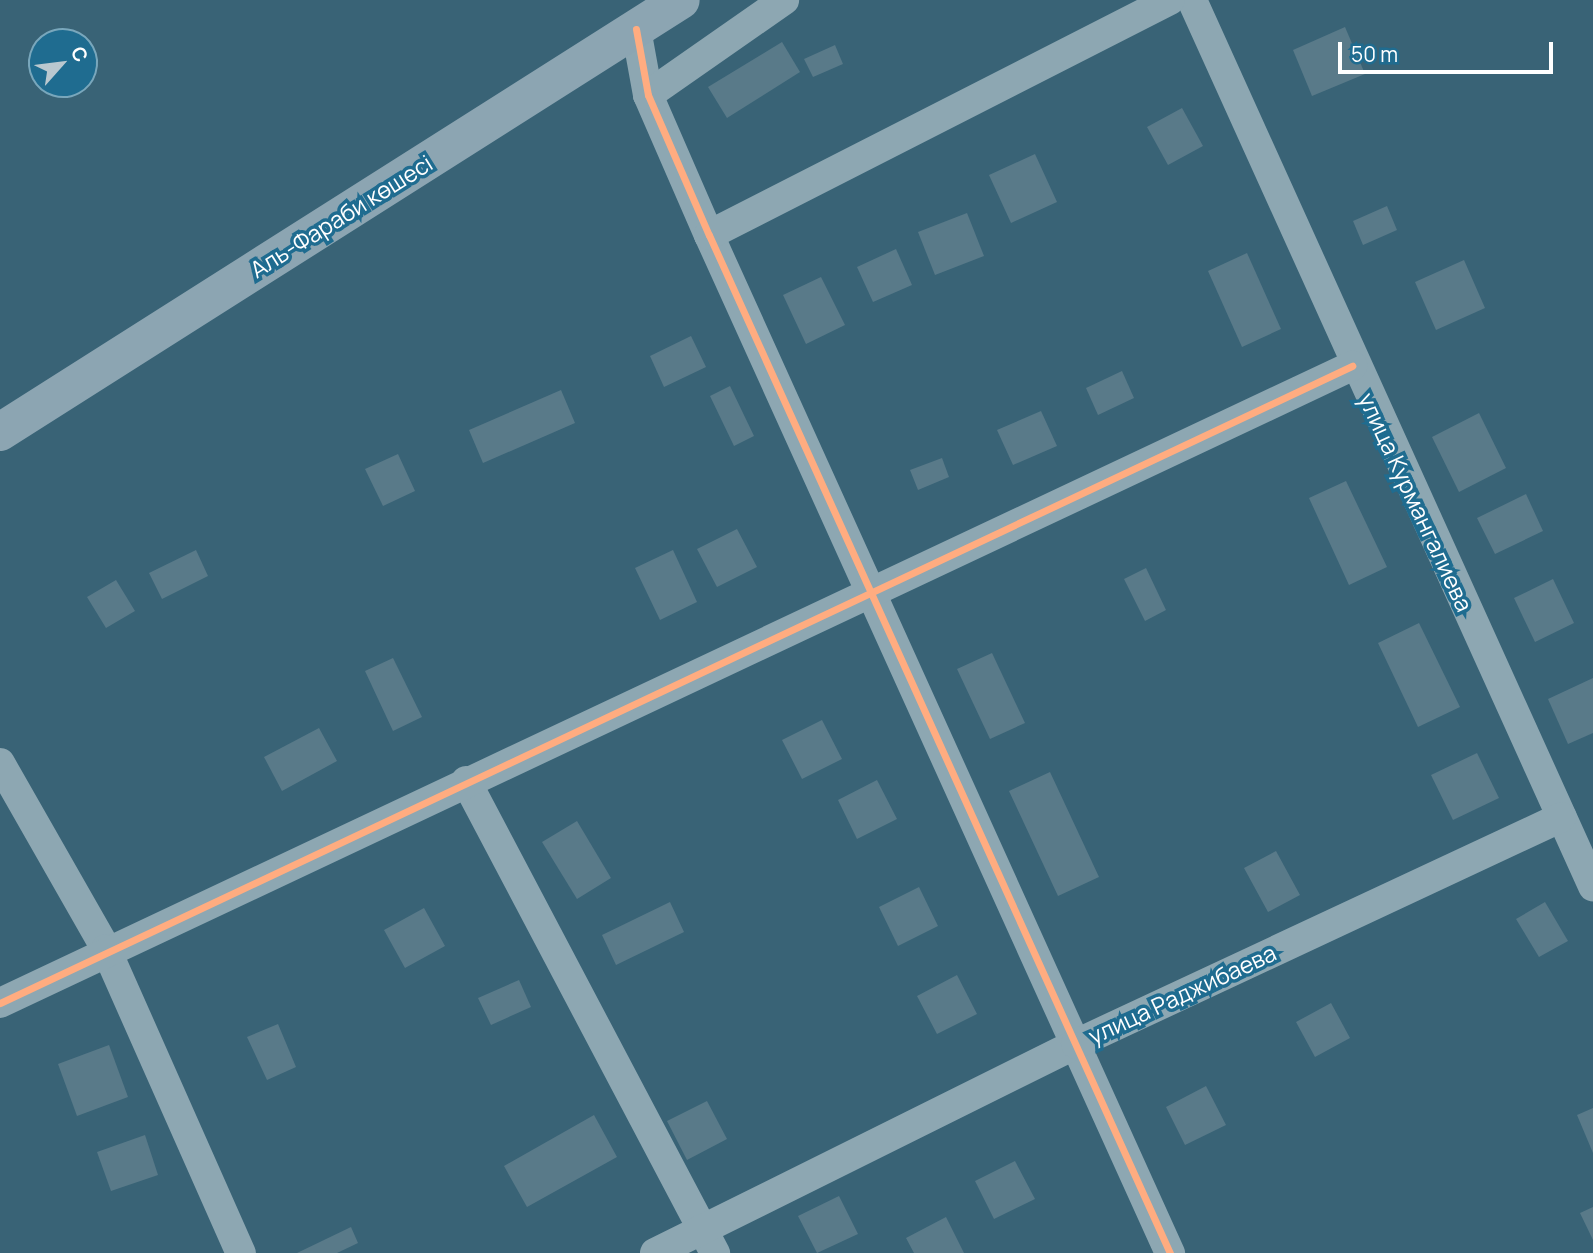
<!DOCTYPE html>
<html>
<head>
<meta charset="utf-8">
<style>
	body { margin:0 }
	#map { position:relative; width:1593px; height:1253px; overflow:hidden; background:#396376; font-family:Manrope,sans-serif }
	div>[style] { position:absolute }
	.building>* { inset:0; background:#597a89 }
	.minor>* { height:30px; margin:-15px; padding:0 15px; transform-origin:15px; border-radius:15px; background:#8da7b2 }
	.major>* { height:38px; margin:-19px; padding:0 19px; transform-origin:19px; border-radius:19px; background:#8ca5b2 }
	.cycleway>* { height:7px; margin:-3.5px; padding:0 3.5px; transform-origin:3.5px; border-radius:3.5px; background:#ffac80 }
	span { translate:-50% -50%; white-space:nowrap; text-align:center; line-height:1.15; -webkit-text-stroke:7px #1f6c90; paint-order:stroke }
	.street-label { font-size:23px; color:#fff }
	.north { position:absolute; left:28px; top:28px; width:70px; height:70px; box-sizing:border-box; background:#1f6c90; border:2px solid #79a7bc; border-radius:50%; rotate:62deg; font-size:19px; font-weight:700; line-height:28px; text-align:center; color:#fff }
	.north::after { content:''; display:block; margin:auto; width:24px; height:32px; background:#bac8cf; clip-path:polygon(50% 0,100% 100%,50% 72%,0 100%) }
	.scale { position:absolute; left:1338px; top:42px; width:215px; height:32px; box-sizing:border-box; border:4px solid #fff; border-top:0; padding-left:9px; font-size:21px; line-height:24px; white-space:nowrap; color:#fff; -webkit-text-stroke:5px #1f6c90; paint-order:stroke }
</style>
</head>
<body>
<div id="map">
	<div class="building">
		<i style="clip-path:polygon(1345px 27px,1365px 74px,1312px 96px,1293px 50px)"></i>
		<i style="clip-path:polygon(782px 42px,800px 72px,727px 118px,708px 87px)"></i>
		<i style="clip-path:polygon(835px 45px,843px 64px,813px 77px,804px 59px)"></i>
		<i style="clip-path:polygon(1182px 108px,1203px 146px,1168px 165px,1147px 127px)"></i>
		<i style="clip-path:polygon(1035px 154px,1057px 202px,1011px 223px,989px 175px)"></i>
		<i style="clip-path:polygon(1387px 206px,1397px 230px,1363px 245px,1353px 221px)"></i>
		<i style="clip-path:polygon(967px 213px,984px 256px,935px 275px,918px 232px)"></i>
		<i style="clip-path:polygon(896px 249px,912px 285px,873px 302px,857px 267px)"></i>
		<i style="clip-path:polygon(1247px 253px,1281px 329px,1242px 347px,1208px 271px)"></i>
		<i style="clip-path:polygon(1464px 260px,1485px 308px,1436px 330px,1415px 282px)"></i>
		<i style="clip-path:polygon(821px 277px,845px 325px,806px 344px,783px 295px)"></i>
		<i style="clip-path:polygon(691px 336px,706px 367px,664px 387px,650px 356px)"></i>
		<i style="clip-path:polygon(1122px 371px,1134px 398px,1098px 415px,1086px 388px)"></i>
		<i style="clip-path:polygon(730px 386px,754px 436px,734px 446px,710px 396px)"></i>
		<i style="clip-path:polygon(561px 390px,575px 423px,483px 463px,469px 430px)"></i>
		<i style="clip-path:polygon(1041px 411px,1057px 446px,1013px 465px,997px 430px)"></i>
		<i style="clip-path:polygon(1479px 413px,1506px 468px,1459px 492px,1432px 437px)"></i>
		<i style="clip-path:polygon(398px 454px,415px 491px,383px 506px,365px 469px)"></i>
		<i style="clip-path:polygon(942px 458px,949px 477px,918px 490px,910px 470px)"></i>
		<i style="clip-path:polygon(1346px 481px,1387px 567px,1349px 585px,1309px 498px)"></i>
		<i style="clip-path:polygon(1526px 494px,1543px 531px,1495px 554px,1477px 518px)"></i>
		<i style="clip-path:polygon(737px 529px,757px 567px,717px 587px,697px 549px)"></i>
		<i style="clip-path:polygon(196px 550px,208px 576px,162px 599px,149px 573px)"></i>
		<i style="clip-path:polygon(673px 550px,697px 602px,660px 620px,635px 568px)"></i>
		<i style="clip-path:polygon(1146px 568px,1166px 610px,1145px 621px,1124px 579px)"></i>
		<i style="clip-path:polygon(1553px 579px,1574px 623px,1535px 642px,1514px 598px)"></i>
		<i style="clip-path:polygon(116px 580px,135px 611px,106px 628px,87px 597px)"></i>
		<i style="clip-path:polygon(1419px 623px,1460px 707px,1418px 727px,1378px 643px)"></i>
		<i style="clip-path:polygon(992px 653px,1025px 723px,990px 739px,957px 669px)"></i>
		<i style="clip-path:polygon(393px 658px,422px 717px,393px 731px,365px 671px)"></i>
		<i style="clip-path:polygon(1593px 678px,1593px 733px,1568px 744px,1548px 699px)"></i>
		<i style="clip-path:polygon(822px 720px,842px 759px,802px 779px,782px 740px)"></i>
		<i style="clip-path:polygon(319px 728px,337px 761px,282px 791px,264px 757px)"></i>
		<i style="clip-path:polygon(1477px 753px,1499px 798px,1453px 820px,1431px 775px)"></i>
		<i style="clip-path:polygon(1050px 772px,1099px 877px,1058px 896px,1009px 791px)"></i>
		<i style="clip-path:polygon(877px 780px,897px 819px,857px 839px,838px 800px)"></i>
		<i style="clip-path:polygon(577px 821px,611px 878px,577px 899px,542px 842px)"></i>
		<i style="clip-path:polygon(1276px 851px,1300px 895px,1268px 912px,1244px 868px)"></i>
		<i style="clip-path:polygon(919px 887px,938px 926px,898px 946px,879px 907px)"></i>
		<i style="clip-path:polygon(670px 902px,684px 932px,616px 965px,602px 935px)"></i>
		<i style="clip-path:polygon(1545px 902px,1568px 941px,1539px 957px,1516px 919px)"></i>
		<i style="clip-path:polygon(424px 908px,445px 946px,405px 968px,384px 930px)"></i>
		<i style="clip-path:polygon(957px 975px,977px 1014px,937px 1034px,917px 996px)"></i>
		<i style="clip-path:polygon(519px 980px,531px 1007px,491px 1025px,478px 998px)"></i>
		<i style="clip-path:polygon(1331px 1003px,1350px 1038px,1315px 1057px,1296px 1022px)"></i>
		<i style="clip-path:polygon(278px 1024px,296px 1067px,267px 1080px,247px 1037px)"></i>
		<i style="clip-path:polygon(109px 1045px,128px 1097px,77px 1116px,58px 1064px)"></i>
		<i style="clip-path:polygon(1206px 1086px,1226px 1125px,1185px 1145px,1166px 1107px)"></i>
		<i style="clip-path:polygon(707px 1101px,727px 1139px,687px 1160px,667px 1121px)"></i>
		<i style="clip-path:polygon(1593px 1108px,1593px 1153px,1577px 1115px)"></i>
		<i style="clip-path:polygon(594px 1115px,617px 1157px,527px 1207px,504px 1166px)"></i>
		<i style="clip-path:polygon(145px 1135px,158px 1175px,111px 1191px,97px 1152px)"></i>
		<i style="clip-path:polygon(1015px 1161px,1035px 1199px,994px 1219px,975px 1181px)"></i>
		<i style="clip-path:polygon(839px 1196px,858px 1234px,817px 1253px,798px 1216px)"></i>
		<i style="clip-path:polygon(1593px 1207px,1593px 1240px,1580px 1213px)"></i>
		<i style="clip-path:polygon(946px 1217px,964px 1253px,914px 1253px,906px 1238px)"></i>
		<i style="clip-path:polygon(351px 1227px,358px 1243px,337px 1253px,297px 1253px)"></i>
	</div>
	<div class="minor">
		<i style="left:1192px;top:0;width:973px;rotate:65.65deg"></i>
		<i style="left:636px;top:29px;width:67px;rotate:79.7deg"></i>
		<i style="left:648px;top:95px;width:153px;rotate:66.5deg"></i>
		<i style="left:709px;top:235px;width:1118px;rotate:65.64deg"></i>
		<i style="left:648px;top:95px;width:166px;rotate:-34.9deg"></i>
		<i style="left:709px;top:235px;width:517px;rotate:-27.01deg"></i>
		<i style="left:0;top:763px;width:214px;rotate:60.3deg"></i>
		<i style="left:106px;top:949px;width:333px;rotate:66.1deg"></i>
		<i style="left:466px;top:781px;width:534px;rotate:62.19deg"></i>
		<i style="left:0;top:1003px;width:1495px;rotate:-25.23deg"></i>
		<i style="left:655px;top:1253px;width:470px;rotate:-26.4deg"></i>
		<i style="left:1076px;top:1044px;width:536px;rotate:-25.04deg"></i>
	</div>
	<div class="major">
		<i style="left:0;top:432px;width:806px;rotate:-32.39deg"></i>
	</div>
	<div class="cycleway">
		<i style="left:636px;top:29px;width:67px;rotate:79.7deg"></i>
		<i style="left:648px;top:95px;width:153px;rotate:66.5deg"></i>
		<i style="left:709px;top:235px;width:1118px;rotate:65.64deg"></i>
		<i style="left:0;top:1003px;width:1495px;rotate:-25.23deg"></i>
	</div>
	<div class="street-label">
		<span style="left:341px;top:216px;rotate:-32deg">Аль-Фараби көшесі</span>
		<span style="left:1416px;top:502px;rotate:65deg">улица Курмангалиева</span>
		<span style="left:1182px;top:994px;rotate:-25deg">улица Раджибаева</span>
	</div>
	<div class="north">С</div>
	<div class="scale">50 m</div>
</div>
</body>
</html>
